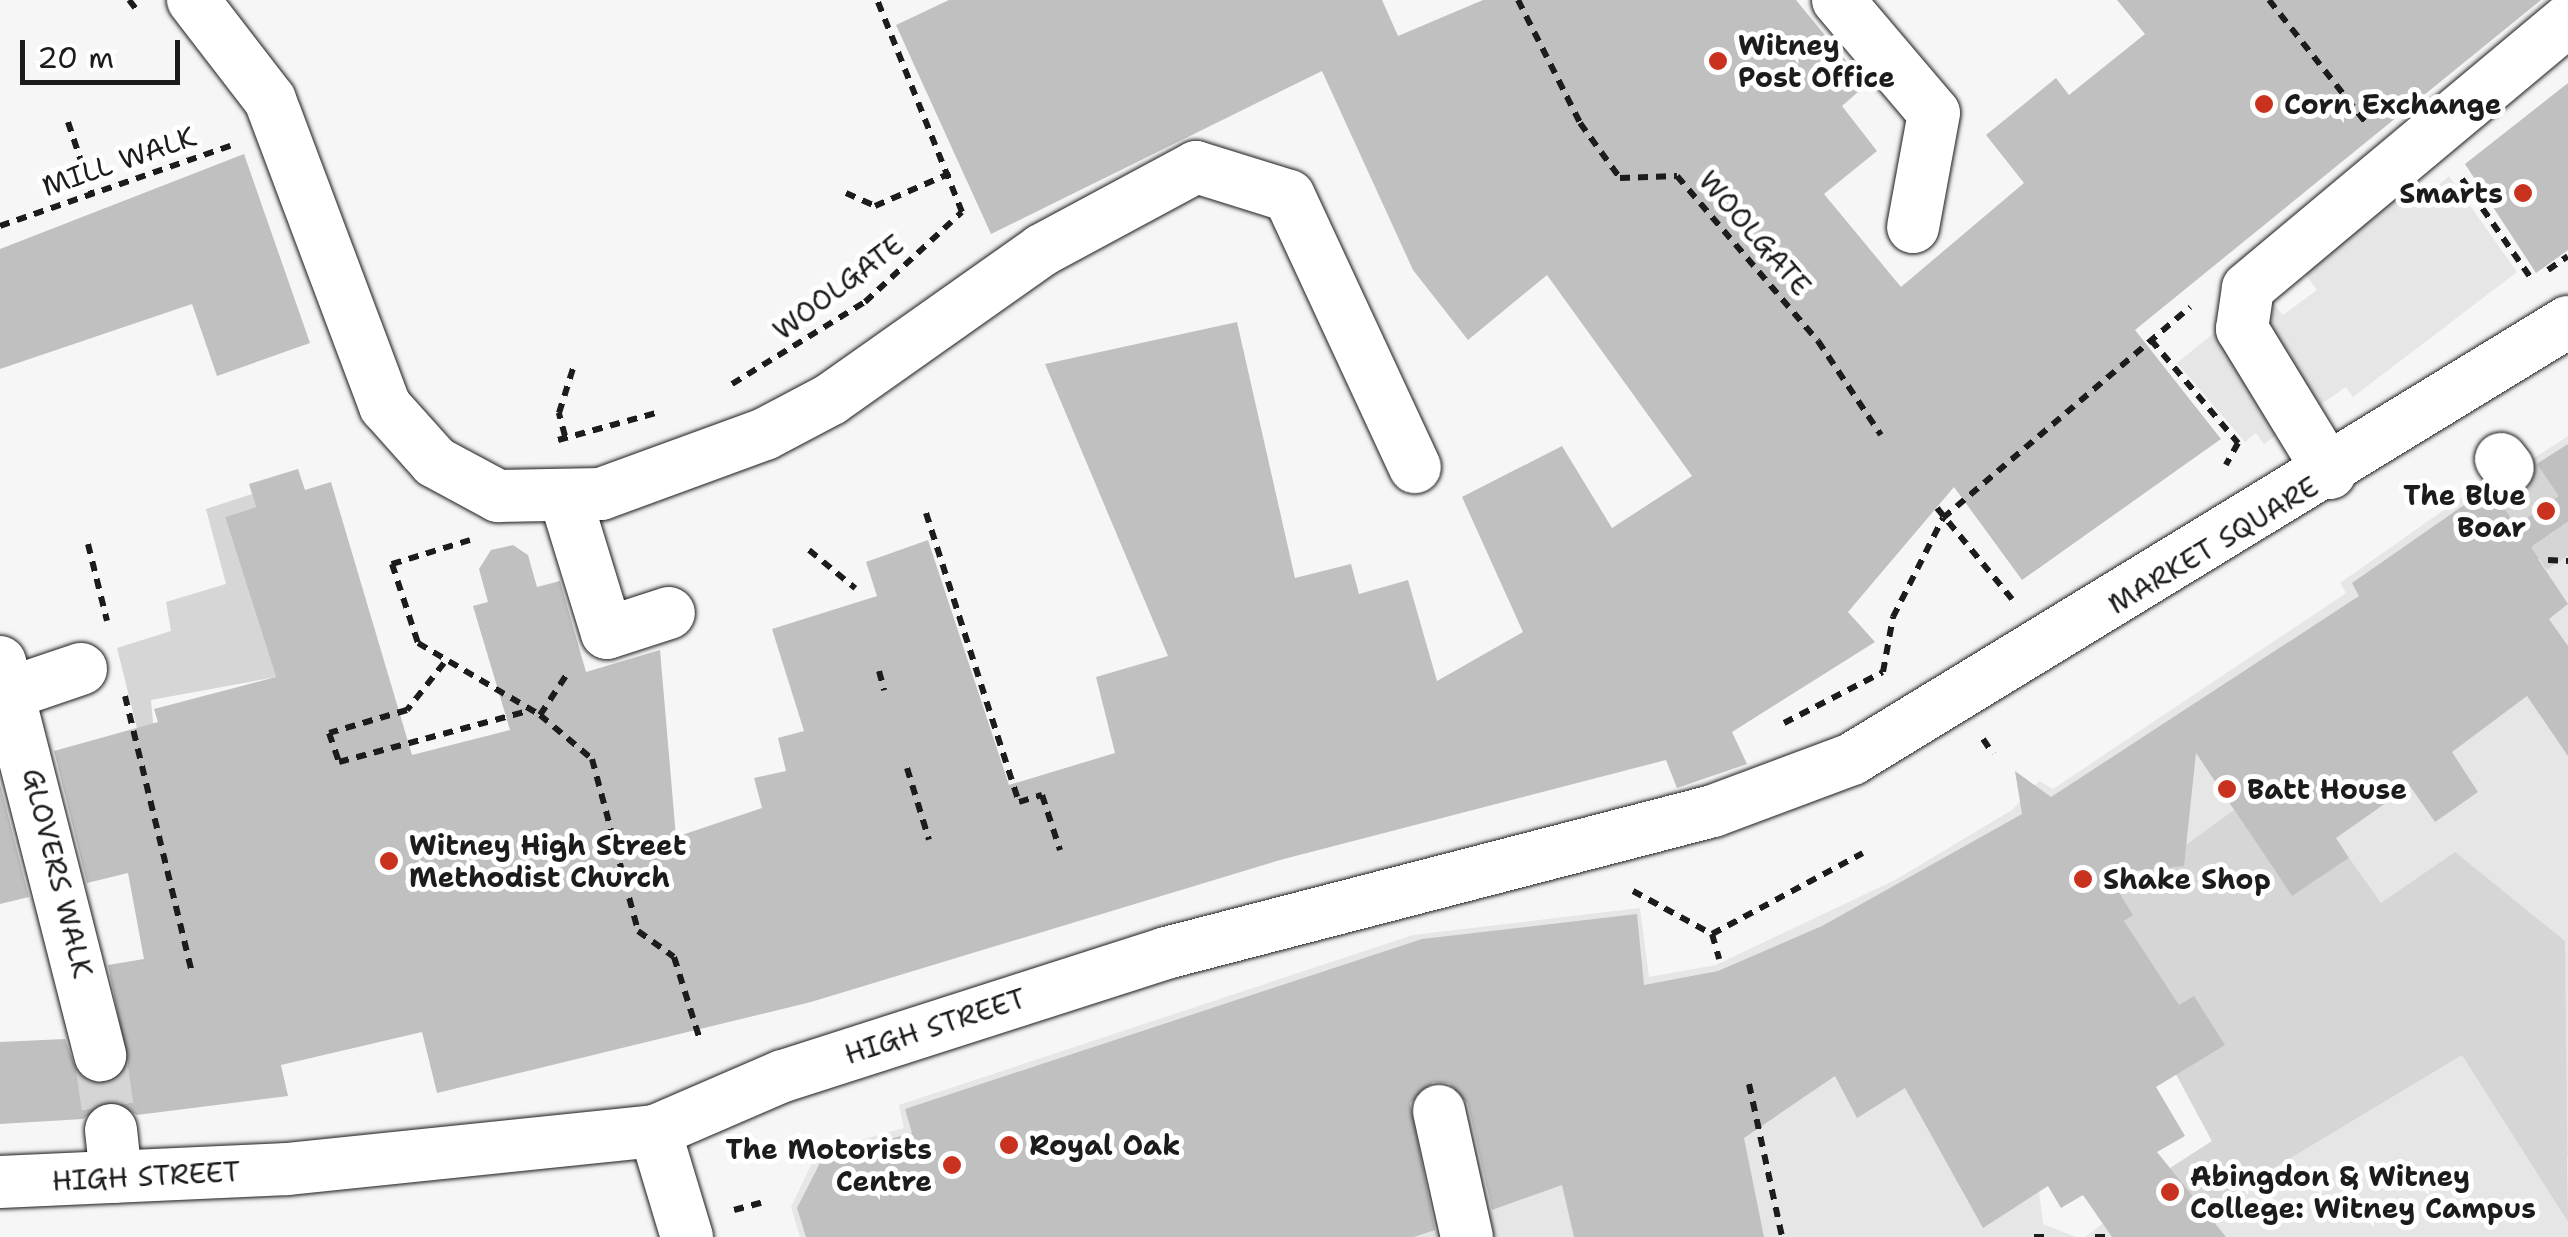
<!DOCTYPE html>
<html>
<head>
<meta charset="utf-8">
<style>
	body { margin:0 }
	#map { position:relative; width:2568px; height:1237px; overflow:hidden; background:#f6f6f6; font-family:"Shantell Sans",sans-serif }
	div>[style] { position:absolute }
	.built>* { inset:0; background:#e6e6e6 }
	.green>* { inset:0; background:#d6d6d6 }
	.building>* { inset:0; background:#c0c0c0 }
	.minor-tunnel>* { height:52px; margin-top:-26px; transform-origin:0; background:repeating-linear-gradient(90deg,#d5d5d5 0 52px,transparent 0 78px) }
	.path>* { height:6px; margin-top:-3px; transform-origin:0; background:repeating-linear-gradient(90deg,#1c1c1c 0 10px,transparent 0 18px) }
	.roads { filter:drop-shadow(0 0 2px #1c1c1c) drop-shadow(0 0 2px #1c1c1c) }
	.minor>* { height:52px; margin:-26px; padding:0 26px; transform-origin:26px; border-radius:26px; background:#fff }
	.dots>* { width:28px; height:28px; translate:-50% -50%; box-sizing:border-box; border:5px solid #fff; border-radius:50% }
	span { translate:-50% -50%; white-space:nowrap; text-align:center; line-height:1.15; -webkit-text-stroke:10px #fff; paint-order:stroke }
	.poi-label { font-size:28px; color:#1c1c1c; font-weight:700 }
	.left { translate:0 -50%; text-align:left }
	.right { translate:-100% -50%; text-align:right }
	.street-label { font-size:28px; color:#1c1c1c }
	.scale { position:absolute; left:20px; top:40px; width:160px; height:45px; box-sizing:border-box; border:5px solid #1c1c1c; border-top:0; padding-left:12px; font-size:30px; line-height:35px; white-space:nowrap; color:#1c1c1c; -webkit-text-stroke:8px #fff; paint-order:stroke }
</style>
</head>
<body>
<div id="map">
	<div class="built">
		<i style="clip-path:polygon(2407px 176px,2424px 197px,2449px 176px,2517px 272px,2353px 397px,2346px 387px,2264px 444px,2256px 433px,2245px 442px,2177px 363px,2264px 292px,2283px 315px,2317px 290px,2298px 264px)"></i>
		<i style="clip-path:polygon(2568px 436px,2568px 1158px,2463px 1055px,2568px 1222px,2568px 1237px,2085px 1237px,2212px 1141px,2128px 985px,2039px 1191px,2043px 1224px,2076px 1237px,800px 1237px,791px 1207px,817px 1152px,904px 1128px,899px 1105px,1413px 935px,1640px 908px,1649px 977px,1716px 965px,1895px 880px,2012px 810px,2039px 781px,2053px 789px,2346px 593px,2340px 583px,2488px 479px,2494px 484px)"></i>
	</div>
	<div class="green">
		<i style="clip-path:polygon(252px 494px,256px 507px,225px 517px,276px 677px,151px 700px,163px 833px,117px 648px,171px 631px,166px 602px,226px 584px,206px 509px)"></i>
		<i style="clip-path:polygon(2234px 810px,2292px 896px,2349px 858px,2381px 903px,2455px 852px,2565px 941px,2568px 1222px,2462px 1055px,2204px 1210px,2170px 1168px,2212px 1141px,2128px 985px,2124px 921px,2133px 915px,2089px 842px,2095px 839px,2126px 886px,2150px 871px,2146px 864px,2183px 861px,2186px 845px)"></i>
	</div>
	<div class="building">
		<i style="clip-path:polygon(949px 0,1382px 0,1398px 36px,1483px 0,1796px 0,1866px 85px,1842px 106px,1877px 151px,1824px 194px,1901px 287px,2024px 183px,1986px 135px,2056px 78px,2069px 95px,2145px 34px,2117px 0,2541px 0,2135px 330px,2221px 439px,2022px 580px,1954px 487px,1848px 612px,1875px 642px,1732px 732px,1747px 764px,1677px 788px,1666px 760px,1280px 860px,811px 1002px,437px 1093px,422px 1032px,281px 1065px,288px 1096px,137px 1115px,109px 1100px,83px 1119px,0 1124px,0 1042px,65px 1039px,78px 1075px,93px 1084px,120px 1077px,128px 1064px,108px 965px,144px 959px,128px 873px,87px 883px,54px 751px,158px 722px,154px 709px,276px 677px,225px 517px,256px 507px,249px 484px,298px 469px,305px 490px,331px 482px,412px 755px,510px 730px,473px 606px,488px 602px,479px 569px,491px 550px,513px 545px,528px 555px,537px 587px,560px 581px,586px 672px,660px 650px,676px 837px,762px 808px,754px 778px,786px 771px,778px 738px,804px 731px,772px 629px,877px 596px,866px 562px,928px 540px,1009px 785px,1115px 753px,1096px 677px,1168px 656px,1045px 364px,1237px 322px,1295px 578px,1351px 564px,1359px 594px,1408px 580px,1437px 681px,1523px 632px,1462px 497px,1562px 446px,1612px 528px,1692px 476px,1547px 275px,1468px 340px,1413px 270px,1322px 71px,991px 234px,896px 25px)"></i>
		<i style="clip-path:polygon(2568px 83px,2568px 250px,2536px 273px,2465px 164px)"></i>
		<i style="clip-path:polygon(244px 154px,310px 343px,217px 376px,192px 304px,0 369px,0 249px)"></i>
		<i style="clip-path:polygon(2568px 444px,2568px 539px,2538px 559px,2568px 604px,2549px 619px,2568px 646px,2568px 756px,2527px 696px,2452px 752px,2478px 792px,2435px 822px,2410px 786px,2336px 838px,2349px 858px,2292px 896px,2196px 753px,2184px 866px,2108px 874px,2133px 915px,2124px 921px,2179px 1005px,2194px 996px,2225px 1045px,2156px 1087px,2185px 1136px,2157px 1152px,2226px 1237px,2112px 1237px,2083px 1195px,2061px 1208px,2048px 1186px,1983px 1228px,1905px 1088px,1857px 1118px,1835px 1076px,1744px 1138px,1764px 1237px,1574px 1237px,1562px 1185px,1492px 1210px,1468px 1104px,1449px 1083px,1433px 1082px,1410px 1103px,1435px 1230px,1414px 1237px,806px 1237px,797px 1208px,823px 1157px,912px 1133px,905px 1109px,1422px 939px,1637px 914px,1644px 985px,1718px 971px,1822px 926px,2022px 814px,2015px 771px,2051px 797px,2359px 596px,2352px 583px,2487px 489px,2526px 492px,2538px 463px)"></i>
		<i style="clip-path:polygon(0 784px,29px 897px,0 904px)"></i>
	</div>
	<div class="minor-tunnel">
		<i style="left:2508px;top:468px;width:106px;rotate:55.4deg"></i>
		<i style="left:100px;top:1055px;width:76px;rotate:81.7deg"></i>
	</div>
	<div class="path">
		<i style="left:129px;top:0;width:16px;rotate:52deg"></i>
		<i style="left:1518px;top:0;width:138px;rotate:63.2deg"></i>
		<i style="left:1580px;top:123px;width:68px;rotate:54deg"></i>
		<i style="left:1620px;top:178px;width:57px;rotate:-2deg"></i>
		<i style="left:1677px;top:176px;width:217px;rotate:49.5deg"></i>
		<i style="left:1818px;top:341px;width:113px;rotate:56.2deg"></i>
		<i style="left:2269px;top:0;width:157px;rotate:51.7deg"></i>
		<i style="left:68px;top:122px;width:76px;rotate:71.6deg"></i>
		<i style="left:2462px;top:179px;width:124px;rotate:55.2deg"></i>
		<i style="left:846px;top:193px;width:32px;rotate:24deg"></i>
		<i style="left:875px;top:206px;width:85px;rotate:-23.6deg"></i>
		<i style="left:0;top:226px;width:244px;rotate:-19.2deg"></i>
		<i style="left:2548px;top:270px;width:24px;rotate:-35deg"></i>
		<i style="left:2151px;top:340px;width:135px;rotate:49.8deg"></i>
		<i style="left:2238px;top:443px;width:25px;rotate:119deg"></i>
		<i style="left:732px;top:384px;width:156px;rotate:-31.7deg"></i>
		<i style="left:865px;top:302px;width:132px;rotate:-42.9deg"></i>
		<i style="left:962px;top:212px;width:228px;rotate:-111.8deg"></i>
		<i style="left:565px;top:436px;width:24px;rotate:-105deg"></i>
		<i style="left:559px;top:413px;width:50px;rotate:-72.6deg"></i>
		<i style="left:558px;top:440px;width:102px;rotate:-15.4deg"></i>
		<i style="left:1937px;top:508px;width:118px;rotate:50.5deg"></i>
		<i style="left:926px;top:513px;width:304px;rotate:72.2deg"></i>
		<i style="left:1019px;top:802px;width:24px;rotate:-17deg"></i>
		<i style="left:1042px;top:795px;width:58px;rotate:71.9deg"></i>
		<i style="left:470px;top:540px;width:82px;rotate:162.9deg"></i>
		<i style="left:392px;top:564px;width:83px;rotate:71.8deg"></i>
		<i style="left:418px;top:643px;width:142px;rotate:30.5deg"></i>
		<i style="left:540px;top:715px;width:68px;rotate:40.2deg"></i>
		<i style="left:592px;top:759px;width:178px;rotate:75deg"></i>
		<i style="left:638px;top:931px;width:44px;rotate:35.8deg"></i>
		<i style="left:674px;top:957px;width:87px;rotate:72.6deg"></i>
		<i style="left:88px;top:544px;width:79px;rotate:76.1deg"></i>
		<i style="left:809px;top:550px;width:60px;rotate:39.6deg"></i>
		<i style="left:2548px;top:560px;width:20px;rotate:3deg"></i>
		<i style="left:444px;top:663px;width:60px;rotate:128.2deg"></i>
		<i style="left:407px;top:710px;width:81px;rotate:163.6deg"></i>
		<i style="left:329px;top:733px;width:31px;rotate:71deg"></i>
		<i style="left:339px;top:762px;width:196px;rotate:-15.1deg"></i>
		<i style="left:879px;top:671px;width:20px;rotate:75deg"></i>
		<i style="left:125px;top:696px;width:284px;rotate:76.4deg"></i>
		<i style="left:540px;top:715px;width:53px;rotate:-56.6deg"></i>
		<i style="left:1784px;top:723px;width:111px;rotate:-27.3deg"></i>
		<i style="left:1883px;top:672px;width:56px;rotate:-79.7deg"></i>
		<i style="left:1893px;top:617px;width:111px;rotate:-63.2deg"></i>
		<i style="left:1943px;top:518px;width:325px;rotate:-40.5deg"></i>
		<i style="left:1983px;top:739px;width:18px;rotate:56deg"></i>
		<i style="left:907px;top:768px;width:75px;rotate:73deg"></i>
		<i style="left:1633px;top:891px;width:90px;rotate:28.6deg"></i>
		<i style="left:1712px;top:934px;width:171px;rotate:-28.2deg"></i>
		<i style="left:1712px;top:934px;width:26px;rotate:74deg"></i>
		<i style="left:1749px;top:1084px;width:157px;rotate:77.8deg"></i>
		<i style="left:734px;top:1210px;width:28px;rotate:-15deg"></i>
		<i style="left:2034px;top:1237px;width:17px"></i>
		<i style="left:2095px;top:1237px;width:11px"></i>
	</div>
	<div class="roads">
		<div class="minor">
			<i style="left:193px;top:0;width:126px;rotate:52.4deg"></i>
			<i style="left:270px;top:100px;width:327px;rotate:69.4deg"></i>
			<i style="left:385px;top:406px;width:75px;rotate:48.2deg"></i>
			<i style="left:435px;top:462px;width:72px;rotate:28.4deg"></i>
			<i style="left:498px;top:496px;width:103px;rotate:-1.1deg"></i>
			<i style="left:601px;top:494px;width:175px;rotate:-20.1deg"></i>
			<i style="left:765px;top:434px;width:75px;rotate:-27.9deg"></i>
			<i style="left:831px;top:399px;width:258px;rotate:-35.2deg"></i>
			<i style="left:1042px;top:250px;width:175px;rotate:-28.3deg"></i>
			<i style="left:1196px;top:167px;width:97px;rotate:17.3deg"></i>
			<i style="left:1289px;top:196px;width:299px;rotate:65.1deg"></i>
			<i style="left:1838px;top:0;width:148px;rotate:49.7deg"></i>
			<i style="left:1934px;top:113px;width:116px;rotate:100.4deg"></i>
			<i style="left:2501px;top:459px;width:11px;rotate:52deg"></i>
			<i style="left:2330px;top:473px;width:169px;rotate:-121.4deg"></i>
			<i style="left:2242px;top:329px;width:41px;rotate:-81.7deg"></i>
			<i style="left:2248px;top:288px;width:417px;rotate:-39.9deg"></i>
			<i style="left:566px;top:500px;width:139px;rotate:72.9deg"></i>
			<i style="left:607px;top:633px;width:65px;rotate:-17.9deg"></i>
			<i style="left:0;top:662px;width:406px;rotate:75.7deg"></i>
			<i style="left:10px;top:693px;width:75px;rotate:-18.7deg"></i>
			<i style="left:1439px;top:1111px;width:129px;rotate:77.5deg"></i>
			<i style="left:111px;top:1130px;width:47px;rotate:83.9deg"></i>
			<i style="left:655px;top:1131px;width:111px;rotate:73.2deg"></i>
			<i style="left:0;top:1182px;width:288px;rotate:-2.6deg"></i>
			<i style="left:288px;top:1169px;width:369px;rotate:-5.9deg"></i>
			<i style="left:655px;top:1131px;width:139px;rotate:-23.3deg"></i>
			<i style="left:783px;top:1076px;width:402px;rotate:-17.8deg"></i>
			<i style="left:1166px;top:953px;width:565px;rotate:-14.55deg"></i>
			<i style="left:1713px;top:811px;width:148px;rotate:-20.5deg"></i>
			<i style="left:1852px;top:759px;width:839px;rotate:-31.4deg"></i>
		</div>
	</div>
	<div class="dots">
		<i style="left:1718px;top:61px;background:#c8321e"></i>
		<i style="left:2264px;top:104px;background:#c8321e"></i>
		<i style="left:2523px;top:193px;background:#c8321e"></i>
		<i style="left:2546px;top:511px;background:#c8321e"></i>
		<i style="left:2227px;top:789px;background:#c8321e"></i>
		<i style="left:389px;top:861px;background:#c8321e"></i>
		<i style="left:2083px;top:879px;background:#c8321e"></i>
		<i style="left:1009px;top:1145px;background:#c8321e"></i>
		<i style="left:952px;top:1165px;background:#c8321e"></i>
		<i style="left:2170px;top:1192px;background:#c8321e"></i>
	</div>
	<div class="poi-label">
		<span class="left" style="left:1738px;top:61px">Witney<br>Post Office</span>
		<span class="left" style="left:2284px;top:104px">Corn Exchange</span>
		<span class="right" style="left:2503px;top:193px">Smarts</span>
		<span class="right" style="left:2526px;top:511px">The Blue<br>Boar</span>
		<span class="left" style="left:2247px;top:789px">Batt House</span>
		<span class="left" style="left:409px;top:861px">Witney High Street<br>Methodist Church</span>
		<span class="left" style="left:2103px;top:879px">Shake Shop</span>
		<span class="left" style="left:1029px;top:1145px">Royal Oak</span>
		<span class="right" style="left:932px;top:1165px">The Motorists<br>Centre</span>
		<span class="left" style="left:2190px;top:1192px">Abingdon &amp; Witney<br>College: Witney Campus</span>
	</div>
	<div class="street-label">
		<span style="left:119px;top:161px;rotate:-19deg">MILL WALK</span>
		<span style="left:1755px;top:233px;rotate:49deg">WOOLGATE</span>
		<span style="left:838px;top:287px;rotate:-37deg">WOOLGATE</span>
		<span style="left:2213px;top:545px;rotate:-31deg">MARKET SQUARE</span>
		<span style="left:58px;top:873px;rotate:76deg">GLOVERS WALK</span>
		<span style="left:935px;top:1026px;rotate:-18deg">HIGH STREET</span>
		<span style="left:146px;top:1176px;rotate:-3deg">HIGH STREET</span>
	</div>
	<div class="scale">20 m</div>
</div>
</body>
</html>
